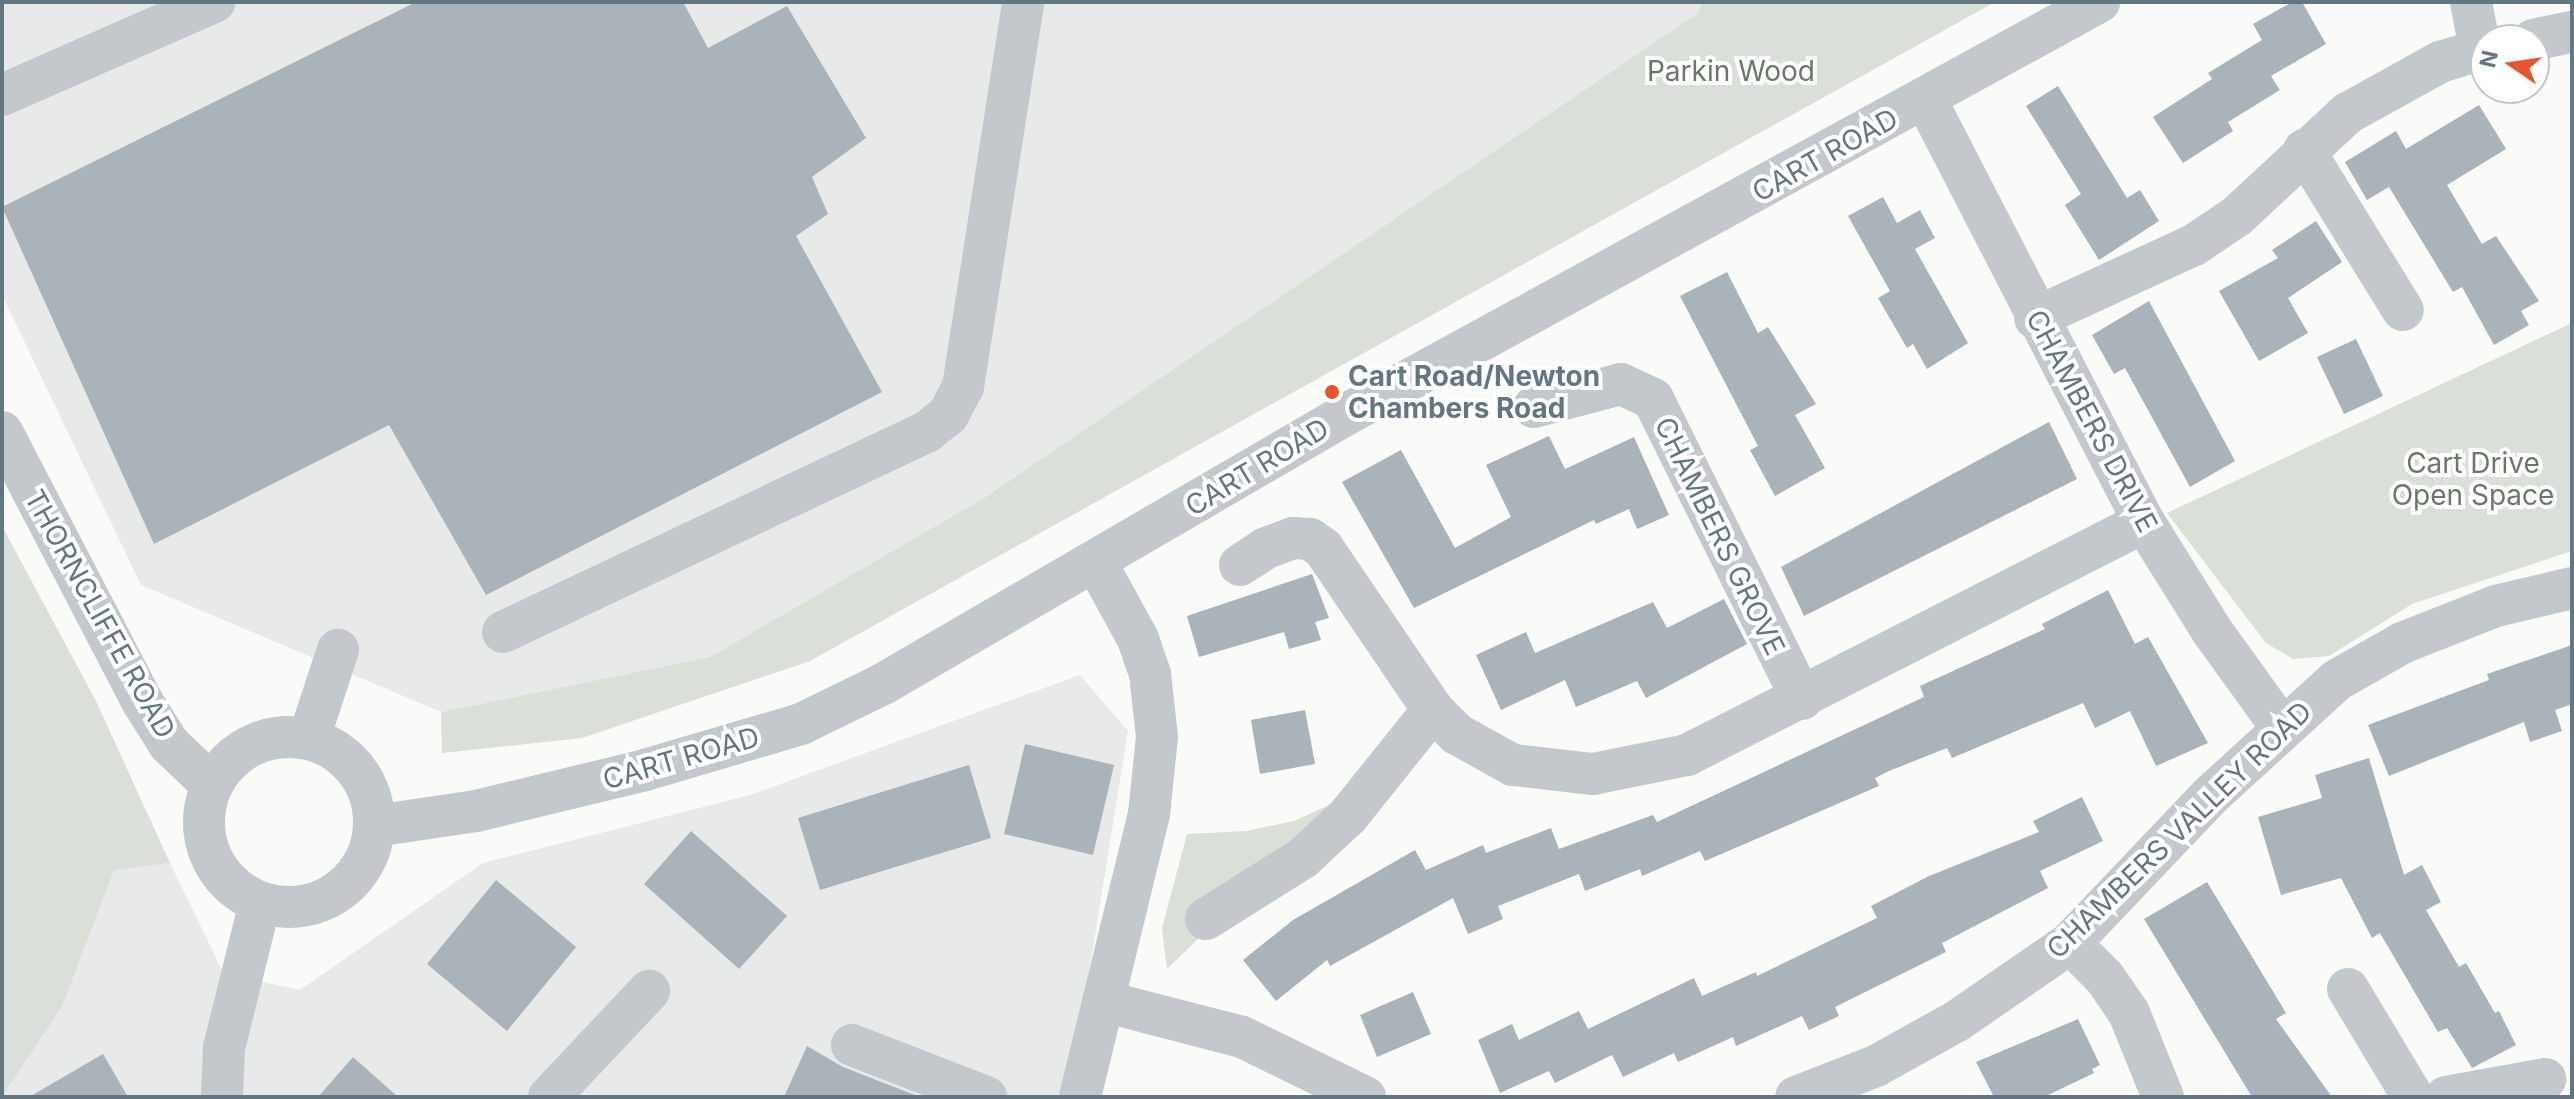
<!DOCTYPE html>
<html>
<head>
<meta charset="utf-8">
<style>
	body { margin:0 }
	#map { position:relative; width:2574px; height:1099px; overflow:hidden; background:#fafaf8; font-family:Inter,sans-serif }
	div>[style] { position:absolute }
	.built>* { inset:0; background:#e8e9e9 }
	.green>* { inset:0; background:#dadfd7 }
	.building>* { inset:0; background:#aab3b9 }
	.minor>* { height:42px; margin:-21px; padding:0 21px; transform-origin:21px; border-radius:21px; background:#c3c8cc }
	.minor>.ring { margin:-21px; padding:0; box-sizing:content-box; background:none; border:42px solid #c3c8cc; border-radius:50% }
	.dots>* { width:22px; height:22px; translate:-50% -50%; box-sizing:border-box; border:4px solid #fff; border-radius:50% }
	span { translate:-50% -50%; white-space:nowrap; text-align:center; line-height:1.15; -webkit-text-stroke:8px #fff; paint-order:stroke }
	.park-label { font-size:28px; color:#687a64 }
	.street-label { font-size:28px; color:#657683 }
	.poi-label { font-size:28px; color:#657683; font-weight:700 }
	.left { translate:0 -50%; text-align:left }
	.frame { position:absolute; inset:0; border:4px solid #657683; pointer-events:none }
	.north { position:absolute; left:2470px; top:24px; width:80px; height:80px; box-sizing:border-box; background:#fff; border:2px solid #c1c8cd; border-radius:50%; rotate:283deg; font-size:22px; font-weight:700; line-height:32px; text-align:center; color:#657683 }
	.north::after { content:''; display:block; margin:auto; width:28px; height:36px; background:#e4572e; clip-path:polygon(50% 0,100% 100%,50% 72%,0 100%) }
</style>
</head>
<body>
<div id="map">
	<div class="built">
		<i style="clip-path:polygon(2px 2px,1703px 2px,1699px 13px,984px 498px,710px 657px,441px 712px,141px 585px,2px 295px)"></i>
		<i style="clip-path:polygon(1080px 675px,1128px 731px,1069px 1097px,2px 1097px,62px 1007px,114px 869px,170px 863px,224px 974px,300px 990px,483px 863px,750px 795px)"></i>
	</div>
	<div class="green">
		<i style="clip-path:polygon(1703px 2px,1995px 2px,810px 661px,582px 738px,442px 753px,441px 712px,710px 657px,984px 498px,1698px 13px)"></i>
		<i style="clip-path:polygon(2572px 323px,2572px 551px,2412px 604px,2329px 656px,2293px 659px,2266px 643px,2167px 513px)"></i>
		<i style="clip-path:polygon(2px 526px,96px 701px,170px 863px,114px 870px,62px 1007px,2px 1097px)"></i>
		<i style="clip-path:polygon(1336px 802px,1199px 938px,1167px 969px,1162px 928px,1187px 834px,1246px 831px,1294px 821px)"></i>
	</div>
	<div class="building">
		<i style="clip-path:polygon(416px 2px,683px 2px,708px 48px,787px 6px,866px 138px,812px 177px,828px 214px,796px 236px,882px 392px,486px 595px,389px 425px,154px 544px,2px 207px)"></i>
		<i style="clip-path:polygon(2292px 2px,2302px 2px,2326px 44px,2271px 76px,2280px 90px,2228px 122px,2233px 131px,2183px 163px,2153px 117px,2212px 79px,2208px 73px,2262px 40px,2253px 24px)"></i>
		<i style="clip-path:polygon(2058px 86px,2127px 198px,2140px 190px,2159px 221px,2099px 260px,2065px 205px,2081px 194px,2026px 106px)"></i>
		<i style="clip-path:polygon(2479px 105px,2506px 149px,2447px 185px,2482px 244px,2496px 236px,2539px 301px,2521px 311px,2529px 325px,2494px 345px,2462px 287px,2453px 292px,2389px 187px,2367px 200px,2345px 162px,2396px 131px,2406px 149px)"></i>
		<i style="clip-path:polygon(1883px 197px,1897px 223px,1920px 210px,1935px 238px,1915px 249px,1968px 343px,1927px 369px,1913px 344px,1907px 348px,1878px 298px,1890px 291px,1848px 216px)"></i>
		<i style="clip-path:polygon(2316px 221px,2342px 262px,2288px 298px,2308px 333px,2259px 361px,2219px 291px,2278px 258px,2272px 250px)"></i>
		<i style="clip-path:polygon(1727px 272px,1758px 333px,1768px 327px,1816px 404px,1795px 415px,1825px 468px,1775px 496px,1750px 450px,1758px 446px,1680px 296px)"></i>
		<i style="clip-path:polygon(2149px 301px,2235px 461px,2190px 487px,2125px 368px,2114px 374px,2092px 335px)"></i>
		<i style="clip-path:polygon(2356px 339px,2383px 396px,2344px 414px,2317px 357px)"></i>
		<i style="clip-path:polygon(2049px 422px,2077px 479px,1804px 616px,1781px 567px)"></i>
		<i style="clip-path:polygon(1549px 436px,1565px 469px,1634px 437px,1669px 515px,1637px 529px,1629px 509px,1596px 524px,1594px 520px,1414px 608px,1342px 482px,1401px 450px,1455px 548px,1511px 517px,1486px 465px)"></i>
		<i style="clip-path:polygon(1312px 574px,1329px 618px,1315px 622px,1321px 640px,1289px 649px,1284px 632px,1199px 657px,1187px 616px)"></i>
		<i style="clip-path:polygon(2108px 590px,2135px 644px,2148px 637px,2208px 743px,2156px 766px,2130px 711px,2095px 728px,2083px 703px,1952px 758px,1947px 748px,1889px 771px,1875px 778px,1879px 786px,1705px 861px,1700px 851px,1642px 876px,1640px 869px,1585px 891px,1579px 874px,1498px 906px,1503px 919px,1468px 934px,1453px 898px,1330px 966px,1327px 960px,1276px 1001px,1243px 960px,1293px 920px,1415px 850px,1426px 870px,1483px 845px,1486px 853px,1551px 828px,1559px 849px,1653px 815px,1657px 822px,1924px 697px,1920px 686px,2045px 629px,2042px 624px)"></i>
		<i style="clip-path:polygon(1724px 599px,1747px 644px,1646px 698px,1637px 681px,1576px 707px,1565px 680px,1501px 710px,1476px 655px,1526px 632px,1535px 653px,1653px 602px,1667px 628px)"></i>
		<i style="clip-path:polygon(2572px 645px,2572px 704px,2555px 710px,2562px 731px,2530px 742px,2524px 722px,2389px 776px,2368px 725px,2489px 680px,2487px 674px)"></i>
		<i style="clip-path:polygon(1305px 710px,1315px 764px,1260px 774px,1251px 720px)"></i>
		<i style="clip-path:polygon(1025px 744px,1114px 765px,1093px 855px,1004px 834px)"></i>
		<i style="clip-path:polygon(2369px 758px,2404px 875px,2422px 865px,2441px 902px,2426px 910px,2459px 967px,2466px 963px,2495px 1013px,2499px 1011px,2516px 1045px,2472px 1068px,2447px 1028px,2438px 1032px,2380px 933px,2372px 938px,2341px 878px,2281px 895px,2258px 817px,2322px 798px,2315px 775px)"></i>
		<i style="clip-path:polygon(969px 765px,991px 838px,820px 890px,798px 818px)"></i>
		<i style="clip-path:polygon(2082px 797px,2103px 841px,2040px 871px,2048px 888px,1942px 943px,1946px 952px,1835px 1007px,1839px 1016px,1809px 1030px,1802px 1016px,1736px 1046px,1733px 1037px,1678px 1062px,1674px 1053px,1623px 1077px,1612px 1055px,1555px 1083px,1549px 1071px,1500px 1093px,1478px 1040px,1512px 1024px,1519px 1040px,1579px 1011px,1588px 1029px,1694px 978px,1702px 996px,1756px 972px,1757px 976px,1877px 918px,1871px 906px,1929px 876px,2039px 832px,2033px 821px)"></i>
		<i style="clip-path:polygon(691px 831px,787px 916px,739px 969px,644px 884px)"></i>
		<i style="clip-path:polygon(496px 880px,576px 947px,507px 1031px,427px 964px)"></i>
		<i style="clip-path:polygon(2207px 882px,2286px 1013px,2276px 1019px,2332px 1097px,2252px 1097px,2144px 919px)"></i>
		<i style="clip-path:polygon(1413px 992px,1431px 1034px,1377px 1057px,1360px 1015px)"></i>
		<i style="clip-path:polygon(2078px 1019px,2100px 1065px,2092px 1069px,2094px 1073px,2044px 1097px,1994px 1097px,1976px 1062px)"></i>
		<i style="clip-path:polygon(807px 1046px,843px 1067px,920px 1097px,784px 1097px)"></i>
		<i style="clip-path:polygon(103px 1054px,128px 1097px,29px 1097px)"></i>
		<i style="clip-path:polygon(353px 1057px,398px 1097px,318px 1097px)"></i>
	</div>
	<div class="minor">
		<i style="left:2471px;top:2px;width:48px;rotate:79.2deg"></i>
		<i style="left:2533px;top:40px;width:40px;rotate:-12deg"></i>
		<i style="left:2px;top:95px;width:232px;rotate:-23.7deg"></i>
		<i style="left:1926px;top:100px;width:475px;rotate:62.7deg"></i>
		<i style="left:2144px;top:522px;width:128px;rotate:58deg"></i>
		<i style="left:2212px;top:631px;width:120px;rotate:54.2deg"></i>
		<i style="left:2304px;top:150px;width:188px;rotate:58.3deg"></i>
		<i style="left:2035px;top:318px;width:175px;rotate:-24.7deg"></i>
		<i style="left:2194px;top:245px;width:52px;rotate:-34deg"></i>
		<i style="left:2237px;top:216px;width:151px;rotate:-42.9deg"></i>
		<i style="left:2348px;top:113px;width:105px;rotate:-29deg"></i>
		<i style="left:2440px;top:62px;width:48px;rotate:-16.9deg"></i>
		<i style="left:1534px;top:407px;width:90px;rotate:-14.8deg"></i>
		<i style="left:1621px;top:384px;width:35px;rotate:25deg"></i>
		<i style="left:1653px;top:399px;width:335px;rotate:63.6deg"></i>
		<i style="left:2px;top:432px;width:303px;rotate:62.5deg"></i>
		<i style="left:142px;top:701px;width:51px;rotate:57.9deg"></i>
		<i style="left:169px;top:744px;width:59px;rotate:43.6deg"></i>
		<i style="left:1240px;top:565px;width:31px;rotate:-33deg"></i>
		<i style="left:1266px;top:548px;width:29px;rotate:-20deg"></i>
		<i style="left:1293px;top:538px;width:17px;rotate:3deg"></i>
		<i style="left:1310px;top:539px;width:16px;rotate:35deg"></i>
		<i style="left:1323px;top:548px;width:196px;rotate:55.8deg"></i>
		<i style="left:1433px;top:710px;width:34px;rotate:45deg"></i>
		<i style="left:1457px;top:734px;width:64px;rotate:29deg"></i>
		<i style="left:1513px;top:765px;width:81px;rotate:6.4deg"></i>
		<i style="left:1593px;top:774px;width:96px;rotate:-11.4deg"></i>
		<i style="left:1687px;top:755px;width:513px;rotate:-27.01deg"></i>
		<i style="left:503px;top:632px;width:470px;rotate:-25.3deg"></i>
		<i style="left:928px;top:431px;width:26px;rotate:-39deg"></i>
		<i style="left:948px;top:415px;width:32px;rotate:-62deg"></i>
		<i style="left:963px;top:387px;width:390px;rotate:-81.1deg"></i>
		<i class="ring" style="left:204px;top:737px;width:128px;height:128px"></i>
		<i style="left:309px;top:738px;width:93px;rotate:-71.8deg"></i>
		<i style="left:375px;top:826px;width:102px;rotate:-8.4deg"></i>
		<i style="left:476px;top:811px;width:174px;rotate:-13.6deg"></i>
		<i style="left:645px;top:770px;width:163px;rotate:-16.4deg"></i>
		<i style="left:801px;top:724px;width:91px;rotate:-26deg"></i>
		<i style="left:883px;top:684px;width:535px;rotate:-30.21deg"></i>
		<i style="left:1345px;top:415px;width:860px;rotate:-28.71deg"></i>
		<i style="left:1206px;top:919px;width:115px;rotate:-32.2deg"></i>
		<i style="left:1303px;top:858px;width:62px;rotate:-43deg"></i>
		<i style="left:1348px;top:816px;width:136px;rotate:-51.3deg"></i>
		<i style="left:2070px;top:943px;width:49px;rotate:45deg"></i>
		<i style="left:2105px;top:978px;width:42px;rotate:55.6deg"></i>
		<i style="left:2129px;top:1013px;width:91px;rotate:68deg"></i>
		<i style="left:2348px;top:989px;width:126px;rotate:59deg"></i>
		<i style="left:1103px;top:1001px;width:144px;rotate:14.5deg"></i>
		<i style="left:1242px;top:1037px;width:137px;rotate:26deg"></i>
		<i style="left:852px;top:1045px;width:144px;rotate:21.2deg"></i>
		<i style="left:222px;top:1097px;width:49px;rotate:-87.7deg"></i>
		<i style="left:224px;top:1048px;width:149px;rotate:-76.1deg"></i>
		<i style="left:549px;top:1097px;width:146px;rotate:-46.7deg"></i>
		<i style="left:1080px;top:1097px;width:291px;rotate:-76.3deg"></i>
		<i style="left:1149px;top:814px;width:77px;rotate:-84.1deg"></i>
		<i style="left:1157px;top:737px;width:63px;rotate:-96.3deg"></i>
		<i style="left:1150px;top:674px;width:37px;rotate:-109deg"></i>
		<i style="left:1138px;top:639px;width:85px;rotate:-118.7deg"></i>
		<i style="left:1796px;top:1097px;width:86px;rotate:-21.2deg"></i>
		<i style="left:1876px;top:1066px;width:93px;rotate:-29.1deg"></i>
		<i style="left:1957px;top:1021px;width:137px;rotate:-34.6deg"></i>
		<i style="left:2070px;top:943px;width:204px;rotate:-46.4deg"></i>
		<i style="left:2211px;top:795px;width:171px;rotate:-42.4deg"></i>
		<i style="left:2337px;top:680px;width:75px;rotate:-29.6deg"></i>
		<i style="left:2402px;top:643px;width:101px;rotate:-21.5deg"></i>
		<i style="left:2496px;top:606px;width:78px;rotate:-13.3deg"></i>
		<i style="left:2446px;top:1097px;width:101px;rotate:-10.3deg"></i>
	</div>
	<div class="dots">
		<i style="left:1332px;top:392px;background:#e4572e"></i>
	</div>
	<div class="park-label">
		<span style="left:1731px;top:71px">Parkin Wood</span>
		<span style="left:2473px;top:479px">Cart Drive<br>Open Space</span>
	</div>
	<div class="street-label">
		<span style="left:1825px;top:155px;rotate:-29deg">CART ROAD</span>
		<span style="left:2092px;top:421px;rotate:62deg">CHAMBERS DRIVE</span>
		<span style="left:1257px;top:467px;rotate:-31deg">CART ROAD</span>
		<span style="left:1720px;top:536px;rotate:64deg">CHAMBERS GROVE</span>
		<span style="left:100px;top:614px;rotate:61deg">THORNCLIFFE ROAD</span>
		<span style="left:681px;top:758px;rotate:-16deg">CART ROAD</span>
		<span style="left:2179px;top:830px;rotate:-44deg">CHAMBERS VALLEY ROAD</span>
	</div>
	<div class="poi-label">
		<span class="left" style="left:1348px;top:392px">Cart Road/Newton<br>Chambers Road</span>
	</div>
	<div class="frame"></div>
	<div class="north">N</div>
</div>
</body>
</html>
